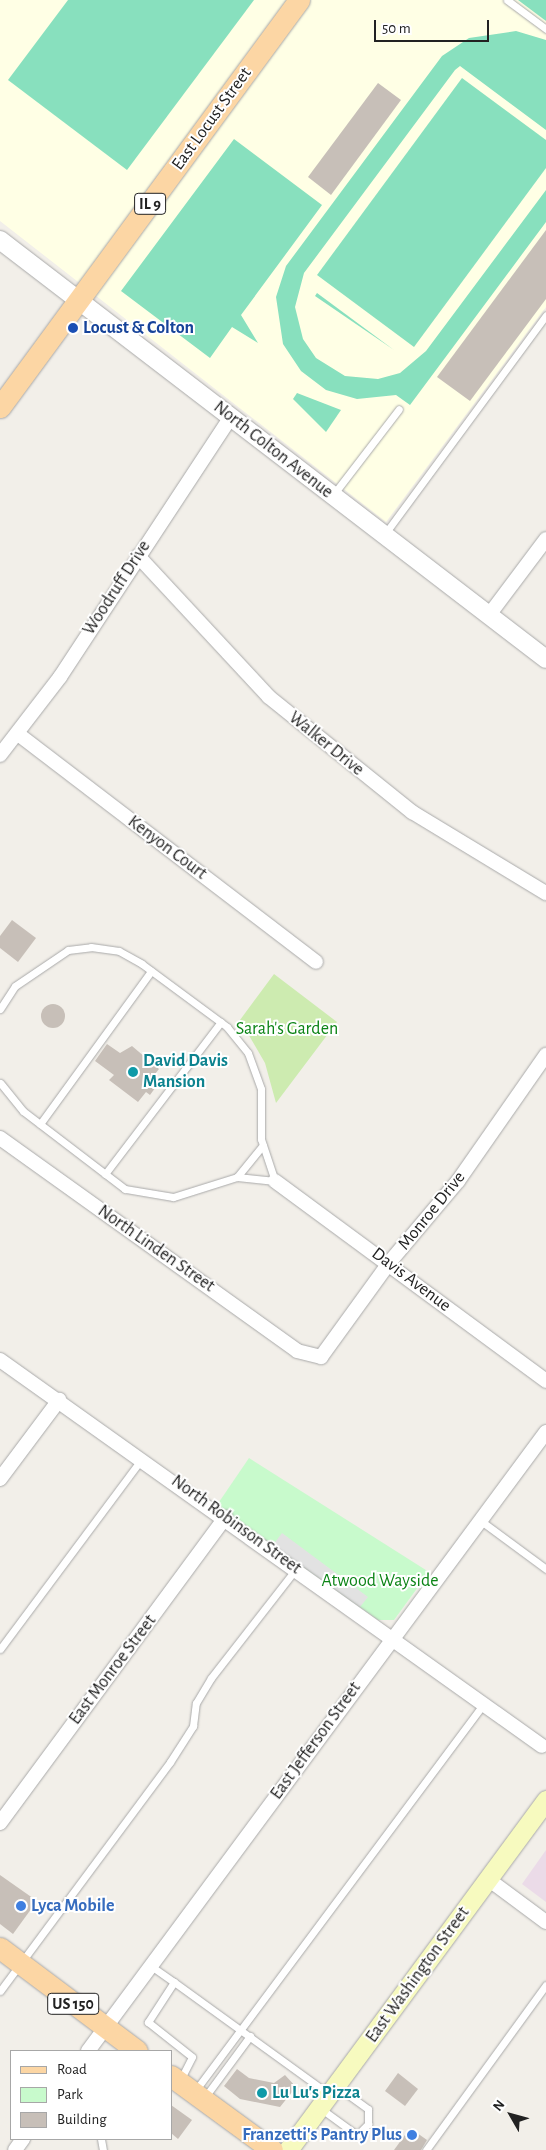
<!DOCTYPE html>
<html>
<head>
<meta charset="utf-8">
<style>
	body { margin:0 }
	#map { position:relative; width:546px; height:2150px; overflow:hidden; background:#f2efe9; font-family:"Alegreya Sans",sans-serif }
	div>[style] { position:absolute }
	.industrial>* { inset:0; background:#ebdbe8 }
	.education>* { inset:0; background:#ffffe5 }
	.grass>* { inset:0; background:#cdebb0 }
	.park>* { inset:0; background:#c8facc }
	.pitch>* { inset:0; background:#88e0be }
	.parking>* { inset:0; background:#e2e2e2 }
	.building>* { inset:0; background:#c7bfb8 }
	.round { border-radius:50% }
	.roads { filter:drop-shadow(0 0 1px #a9a9a9) drop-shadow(0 0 1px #a9a9a9) }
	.service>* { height:7px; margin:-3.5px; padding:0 3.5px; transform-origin:3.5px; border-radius:3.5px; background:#fff }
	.minor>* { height:14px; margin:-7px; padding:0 7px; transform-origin:7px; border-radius:7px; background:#fff }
	.tertiary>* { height:18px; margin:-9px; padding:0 9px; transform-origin:9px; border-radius:9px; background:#fff }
	.secondary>* { height:19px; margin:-9.5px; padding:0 9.5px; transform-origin:9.5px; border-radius:9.5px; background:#f7fabf }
	.primary>* { height:21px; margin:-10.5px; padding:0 10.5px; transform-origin:10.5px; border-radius:10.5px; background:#fcd6a4 }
	.dots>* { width:14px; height:14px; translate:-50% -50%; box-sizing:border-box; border:2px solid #fff; border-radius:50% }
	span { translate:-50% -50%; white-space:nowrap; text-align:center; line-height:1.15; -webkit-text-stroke:4px #fff; paint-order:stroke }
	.shield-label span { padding:1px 4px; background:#fff; border:1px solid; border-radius:4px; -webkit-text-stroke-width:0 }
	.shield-label { font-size:16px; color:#222; font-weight:700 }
	.street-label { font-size:18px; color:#222 }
	.transit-label { font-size:18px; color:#164399; font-weight:700 }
	.left { translate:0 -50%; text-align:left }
	.park-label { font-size:18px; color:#0c8416 }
	.culture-label { font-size:18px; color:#0d838f; font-weight:700 }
	.shop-label { font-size:18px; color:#366cbe; font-weight:700 }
	.right { translate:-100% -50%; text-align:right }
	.legend { position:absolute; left:10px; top:2050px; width:162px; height:90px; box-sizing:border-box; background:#fff; border:1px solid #a7a7a7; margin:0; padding:6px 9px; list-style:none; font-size:15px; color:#222 }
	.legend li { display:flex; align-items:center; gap:10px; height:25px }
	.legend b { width:25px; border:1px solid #a7a7a7 }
	.north { position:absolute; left:486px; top:2090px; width:50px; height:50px; -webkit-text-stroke:4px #fff; paint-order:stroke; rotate:308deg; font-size:14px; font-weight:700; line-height:20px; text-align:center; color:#222 }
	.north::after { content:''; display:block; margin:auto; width:18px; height:22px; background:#222; clip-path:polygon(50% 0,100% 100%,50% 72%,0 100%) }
	.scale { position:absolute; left:374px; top:20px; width:115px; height:22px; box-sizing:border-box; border:2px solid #222; border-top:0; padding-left:6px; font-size:15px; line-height:18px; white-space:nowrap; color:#222; -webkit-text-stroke:4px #fff; paint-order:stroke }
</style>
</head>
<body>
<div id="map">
	<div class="industrial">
		<i style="clip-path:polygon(546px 1850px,546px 1902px,522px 1884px)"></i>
	</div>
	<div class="education">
		<i style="clip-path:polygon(0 0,546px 0,546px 307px,386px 522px,0 221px)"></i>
	</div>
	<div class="grass">
		<i style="clip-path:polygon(274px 974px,337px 1022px,276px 1103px,265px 1063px,240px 1020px)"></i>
	</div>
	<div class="park">
		<i style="clip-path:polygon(249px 1458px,429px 1572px,394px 1620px,378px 1620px,217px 1505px)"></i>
	</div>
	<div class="pitch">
		<i style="clip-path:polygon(68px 0,254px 0,127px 170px,8px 80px)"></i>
		<i style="clip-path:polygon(518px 0,546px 0,546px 21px)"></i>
		<i style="clip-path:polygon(516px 31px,546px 40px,546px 130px,460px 66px,455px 70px,304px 273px,295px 307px,303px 339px,316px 358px,345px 376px,378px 379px,400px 373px,426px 351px,546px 190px,546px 222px,410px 405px,396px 395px,357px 399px,326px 390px,301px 371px,283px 344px,276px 297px,286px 266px,442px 56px,469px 38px)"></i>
		<i style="clip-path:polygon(462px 78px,546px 140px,546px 168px,414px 347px,317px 275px)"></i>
		<i style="clip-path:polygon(234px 139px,322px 205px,241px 315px,258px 343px,232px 327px,210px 358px,121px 291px)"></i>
		<i style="clip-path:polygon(317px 293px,394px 350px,315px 296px)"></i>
		<i style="clip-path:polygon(297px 393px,341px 410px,326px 432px,293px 399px)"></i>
	</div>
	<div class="parking">
		<i style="clip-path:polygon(282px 1533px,368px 1597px,360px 1607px,273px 1545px)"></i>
	</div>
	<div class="building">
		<i style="clip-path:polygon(378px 83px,401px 100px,331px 195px,308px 177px)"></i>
		<i style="clip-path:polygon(546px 230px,546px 299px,470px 401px,437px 377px)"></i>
		<i style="clip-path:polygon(12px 920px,36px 938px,18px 962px,0 948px,0 936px)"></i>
		<i class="round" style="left:41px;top:1004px;width:24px;height:24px"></i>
		<i style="clip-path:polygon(107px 1044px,120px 1053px,132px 1046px,159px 1069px,151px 1079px,158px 1084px,150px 1095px,146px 1092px,138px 1102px,109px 1080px,114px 1075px,95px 1061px)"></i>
		<i style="clip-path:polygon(0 1875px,37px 1901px,13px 1934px,0 1924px)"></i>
		<i style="clip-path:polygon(237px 2069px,249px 2078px,274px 2083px,285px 2075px,296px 2087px,280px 2107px,240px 2099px,224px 2086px)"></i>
		<i style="clip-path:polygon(398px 2073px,418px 2089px,405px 2106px,385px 2091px)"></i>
		<i style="clip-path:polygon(171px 2105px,192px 2120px,178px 2139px,171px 2133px)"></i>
		<i style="clip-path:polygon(410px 2128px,427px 2140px,421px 2150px,394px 2150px)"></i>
	</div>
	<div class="roads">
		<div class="service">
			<i style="left:507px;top:0;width:49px;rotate:36.6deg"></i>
			<i style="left:333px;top:495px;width:108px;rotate:-52.5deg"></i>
			<i style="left:384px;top:535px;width:273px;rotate:-53.6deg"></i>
			<i style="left:0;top:1009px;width:27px;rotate:-57deg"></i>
			<i style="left:15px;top:986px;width:64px;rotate:-34.2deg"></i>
			<i style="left:68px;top:950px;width:23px;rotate:-7deg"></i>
			<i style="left:91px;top:947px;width:28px;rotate:8deg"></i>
			<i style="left:119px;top:951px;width:26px;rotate:29deg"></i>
			<i style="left:142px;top:964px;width:106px;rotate:36.5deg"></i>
			<i style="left:227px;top:1027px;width:33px;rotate:51deg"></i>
			<i style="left:248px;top:1053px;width:38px;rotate:70deg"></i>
			<i style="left:261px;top:1089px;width:50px;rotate:90deg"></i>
			<i style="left:261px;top:1139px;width:44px;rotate:71.6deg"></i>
			<i style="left:275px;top:1181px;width:38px;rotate:-174deg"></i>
			<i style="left:237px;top:1177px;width:67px;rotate:162.6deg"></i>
			<i style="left:173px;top:1197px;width:49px;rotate:-170.5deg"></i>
			<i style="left:125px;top:1189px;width:128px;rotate:-142.6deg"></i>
			<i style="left:23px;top:1111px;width:36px;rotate:-129deg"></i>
			<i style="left:40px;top:1124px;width:189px;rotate:-54deg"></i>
			<i style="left:105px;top:1174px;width:191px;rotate:-52.7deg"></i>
			<i style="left:237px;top:1177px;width:41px;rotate:-50.9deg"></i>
			<i style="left:481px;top:1521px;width:81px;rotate:36.4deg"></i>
			<i style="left:0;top:1649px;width:236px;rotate:-53.3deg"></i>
			<i style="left:151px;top:1966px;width:28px;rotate:35deg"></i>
			<i style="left:174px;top:1982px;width:48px;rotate:123deg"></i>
			<i style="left:148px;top:2022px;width:56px;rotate:38.5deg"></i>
			<i style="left:192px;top:2057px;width:25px;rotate:117deg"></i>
			<i style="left:174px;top:1982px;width:191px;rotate:35.9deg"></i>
			<i style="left:0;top:1991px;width:285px;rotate:-53.4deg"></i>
			<i style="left:170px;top:1762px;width:43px;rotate:-57.4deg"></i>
			<i style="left:193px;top:1726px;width:23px;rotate:-83deg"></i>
			<i style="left:196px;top:1703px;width:29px;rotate:-59deg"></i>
			<i style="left:211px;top:1678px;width:138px;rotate:-52.1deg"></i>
			<i style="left:195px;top:2091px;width:482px;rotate:-53.3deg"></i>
			<i style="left:205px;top:2097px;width:76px;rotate:-53.6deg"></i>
			<i style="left:320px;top:2108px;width:46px;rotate:36.1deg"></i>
			<i style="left:357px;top:2135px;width:16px;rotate:-45deg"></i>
			<i style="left:368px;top:2124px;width:15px;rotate:-90deg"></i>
			<i style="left:368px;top:2109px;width:39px;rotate:-144deg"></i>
			<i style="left:101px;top:2139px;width:11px;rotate:80deg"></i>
			<i style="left:426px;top:2150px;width:204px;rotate:-54deg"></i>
		</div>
		<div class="minor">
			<i style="left:138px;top:556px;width:192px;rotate:47.1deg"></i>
			<i style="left:269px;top:697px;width:184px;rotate:38.8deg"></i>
			<i style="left:412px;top:812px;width:157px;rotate:31.2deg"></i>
			<i style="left:489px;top:615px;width:95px;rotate:-53.1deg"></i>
			<i style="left:18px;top:734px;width:375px;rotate:37.4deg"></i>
			<i style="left:0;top:755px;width:98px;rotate:-52.4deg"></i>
			<i style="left:60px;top:677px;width:311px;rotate:-56.7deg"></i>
			<i style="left:0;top:1138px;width:365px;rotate:35.6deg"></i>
			<i style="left:297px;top:1351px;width:25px;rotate:14deg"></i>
			<i style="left:321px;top:1357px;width:116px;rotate:-54.1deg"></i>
			<i style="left:389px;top:1263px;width:107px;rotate:-49.9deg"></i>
			<i style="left:458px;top:1181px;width:154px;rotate:-55.1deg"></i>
			<i style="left:275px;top:1181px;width:337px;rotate:36.4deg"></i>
			<i style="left:0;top:1360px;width:665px;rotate:35.46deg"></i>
			<i style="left:0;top:1479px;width:99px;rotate:-53.2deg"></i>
			<i style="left:0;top:1823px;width:380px;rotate:-53.6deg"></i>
			<i style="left:488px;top:1879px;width:72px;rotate:36.6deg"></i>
			<i style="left:88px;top:2051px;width:770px;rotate:-53.5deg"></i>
			<i style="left:15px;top:2150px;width:14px;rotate:-54deg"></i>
		</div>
		<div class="tertiary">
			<i style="left:0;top:240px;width:688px;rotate:37.5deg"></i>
		</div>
		<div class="secondary">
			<i style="left:288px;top:2150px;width:435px;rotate:-53.6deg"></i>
		</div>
		<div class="primary">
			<i style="left:0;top:407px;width:505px;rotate:-53.7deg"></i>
			<i style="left:0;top:1948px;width:171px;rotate:36.9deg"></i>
			<i style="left:171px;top:2076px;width:125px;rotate:36.2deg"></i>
		</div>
	</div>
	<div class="dots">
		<i style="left:73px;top:328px;background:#1a4fb4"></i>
		<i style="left:133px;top:1072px;background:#0f9aa8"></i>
		<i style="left:21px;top:1906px;background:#3f7fe0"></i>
		<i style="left:262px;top:2093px;background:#0f9aa8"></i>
		<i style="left:412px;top:2135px;background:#3f7fe0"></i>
	</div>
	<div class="shield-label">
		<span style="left:150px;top:204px">IL 9</span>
		<span style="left:73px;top:2004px">US 150</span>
	</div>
	<div class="street-label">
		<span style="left:212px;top:119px;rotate:-54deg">East Locust Street</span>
		<span style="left:273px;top:450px;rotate:38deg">North Colton Avenue</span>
		<span style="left:117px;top:588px;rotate:-57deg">Woodruff Drive</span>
		<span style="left:326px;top:744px;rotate:39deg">Walker Drive</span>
		<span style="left:167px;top:848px;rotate:37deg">Kenyon Court</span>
		<span style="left:432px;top:1211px;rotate:-51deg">Monroe Drive</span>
		<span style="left:156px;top:1249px;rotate:35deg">North Linden Street</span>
		<span style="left:411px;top:1280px;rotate:37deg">Davis Avenue</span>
		<span style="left:236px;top:1525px;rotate:36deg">North Robinson Street</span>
		<span style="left:113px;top:1670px;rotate:-53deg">East Monroe Street</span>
		<span style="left:316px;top:1741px;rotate:-54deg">East Jefferson Street</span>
		<span style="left:418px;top:1975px;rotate:-54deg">East Washington Street</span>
	</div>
	<div class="transit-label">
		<span class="left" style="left:83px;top:328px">Locust &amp; Colton</span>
	</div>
	<div class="park-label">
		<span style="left:287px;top:1029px">Sarah's Garden</span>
		<span style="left:380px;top:1581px">Atwood Wayside</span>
	</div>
	<div class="culture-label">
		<span class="left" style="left:143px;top:1072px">David Davis<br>Mansion</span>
		<span class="left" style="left:272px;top:2093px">Lu Lu's Pizza</span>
	</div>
	<div class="shop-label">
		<span class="left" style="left:31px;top:1906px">Lyca Mobile</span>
		<span class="right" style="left:402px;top:2135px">Franzetti's Pantry Plus</span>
	</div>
	<ul class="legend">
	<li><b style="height:6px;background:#fcd6a4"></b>Road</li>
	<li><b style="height:14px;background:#c8facc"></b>Park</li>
	<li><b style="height:14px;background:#c7bfb8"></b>Building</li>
	</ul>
	<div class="north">N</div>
	<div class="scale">50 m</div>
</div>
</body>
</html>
